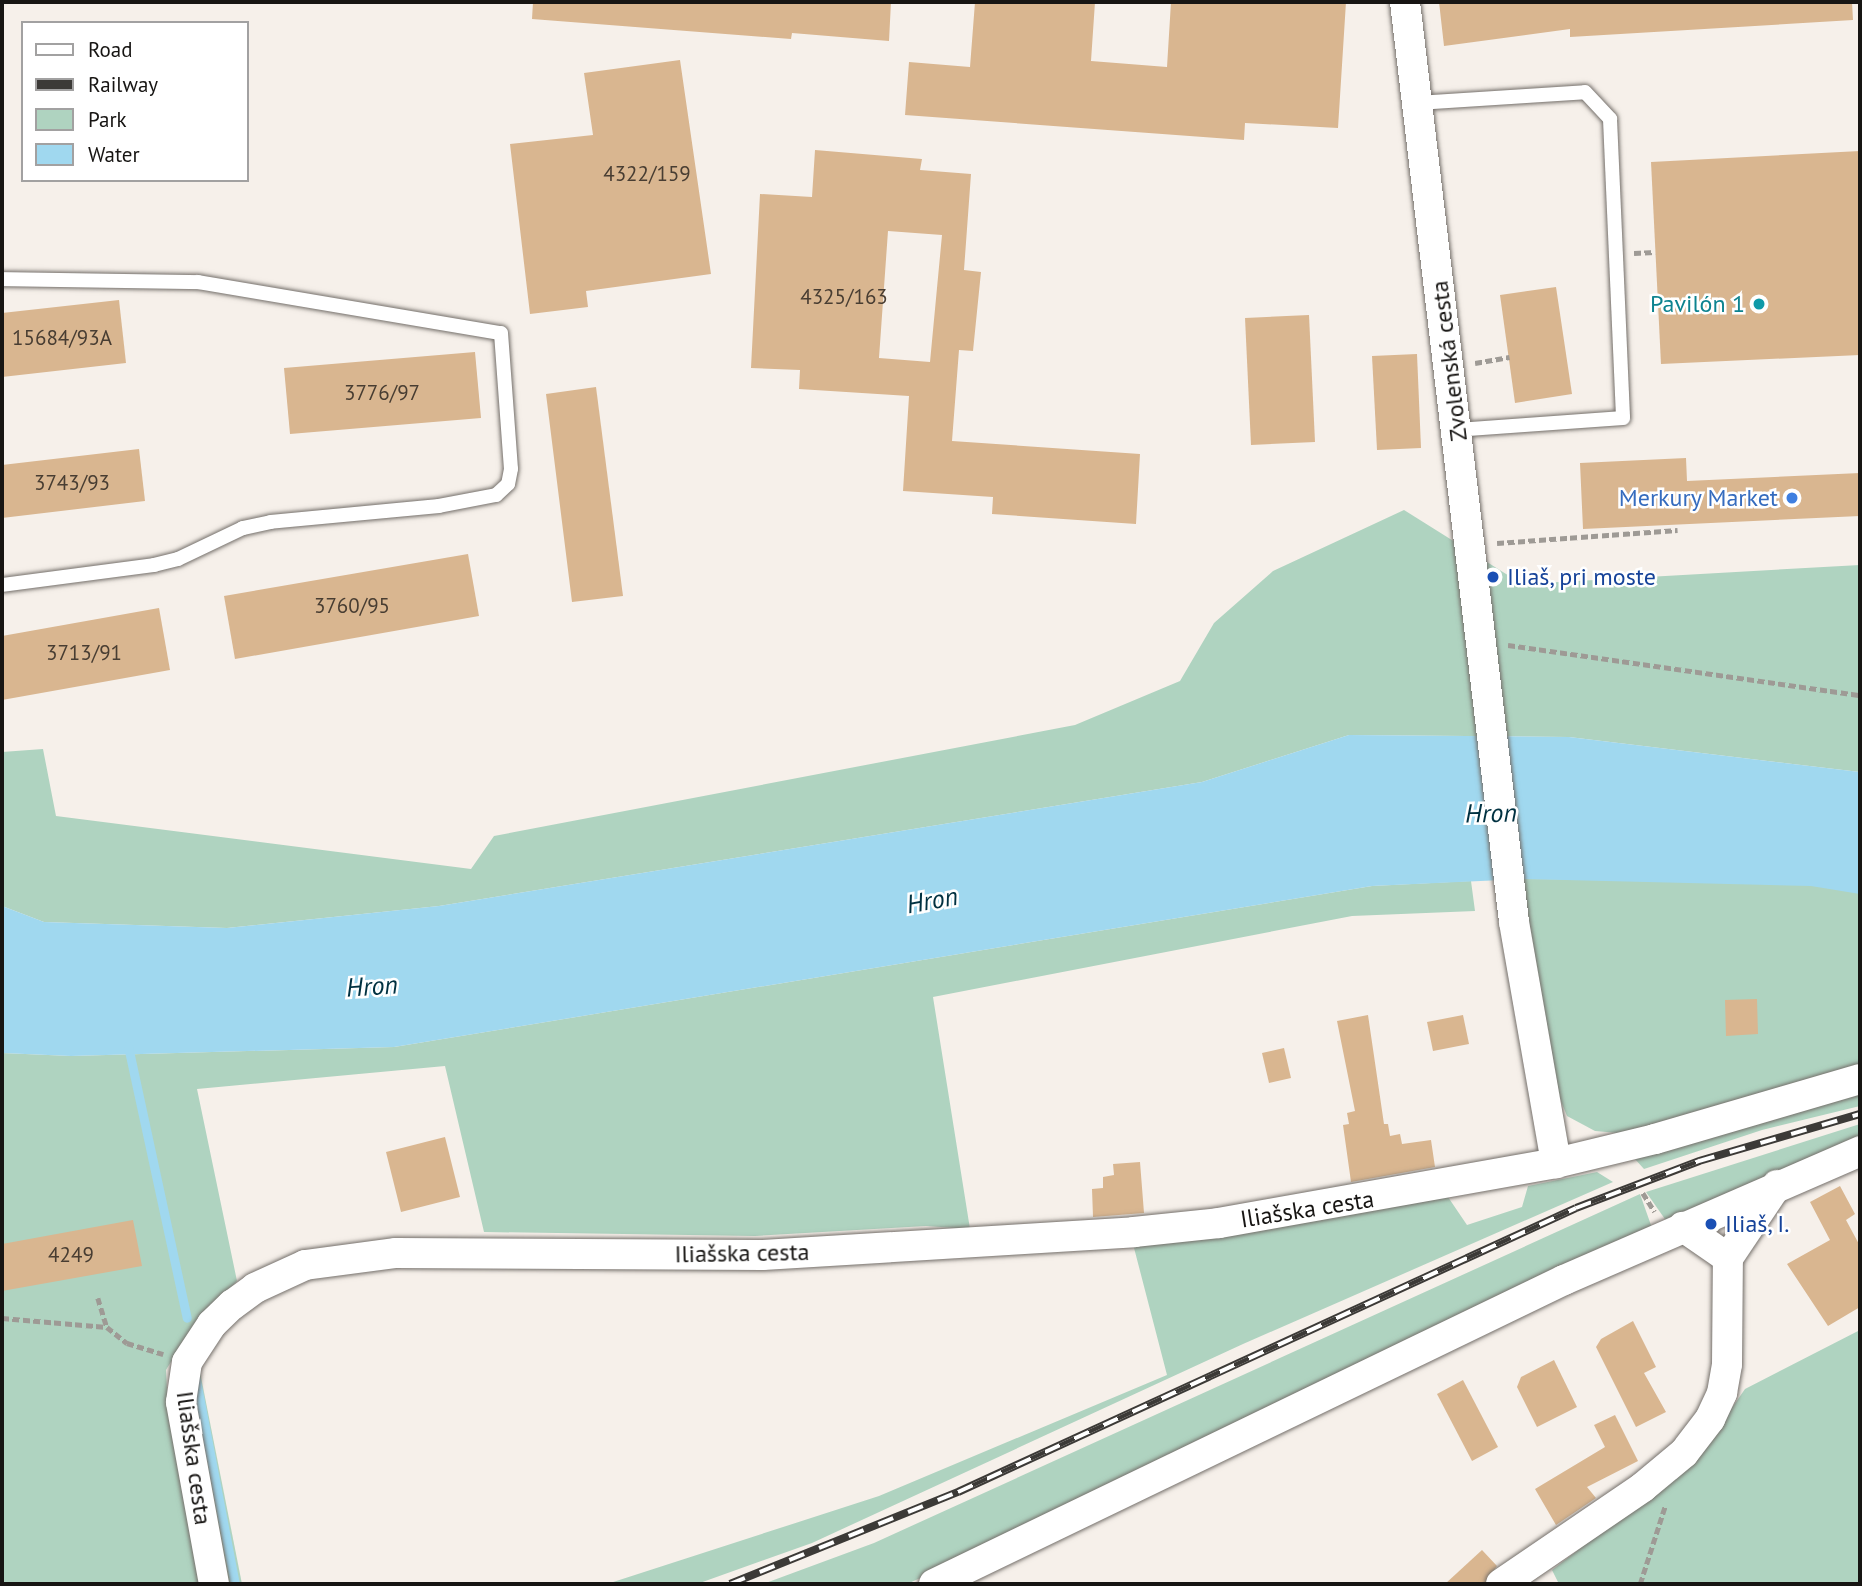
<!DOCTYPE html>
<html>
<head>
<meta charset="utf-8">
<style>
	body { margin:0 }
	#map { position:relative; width:1862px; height:1586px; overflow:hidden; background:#f6f0ea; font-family:"PT Sans",sans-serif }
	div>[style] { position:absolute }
	.green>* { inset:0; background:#afd3c0 }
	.water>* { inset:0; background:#a0d8ef }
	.stream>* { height:9px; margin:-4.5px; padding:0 4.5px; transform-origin:4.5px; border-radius:4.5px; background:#a0d8ef }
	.building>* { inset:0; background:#d9b690 }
	.path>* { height:4.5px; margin-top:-2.25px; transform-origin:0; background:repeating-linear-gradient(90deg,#9e9a95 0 7px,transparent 0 10.5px) }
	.roads { filter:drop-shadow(0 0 2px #746f6a) drop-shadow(0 0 2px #746f6a) }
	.service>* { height:14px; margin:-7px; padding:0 7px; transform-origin:7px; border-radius:7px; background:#fff }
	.minor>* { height:30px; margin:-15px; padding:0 15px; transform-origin:15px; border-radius:15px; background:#fff }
	.rail>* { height:8px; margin-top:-4px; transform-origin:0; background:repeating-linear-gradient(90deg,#fff 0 16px,#3c3a37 0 32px); box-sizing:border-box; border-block:2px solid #3c3a37 }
	.dots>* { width:19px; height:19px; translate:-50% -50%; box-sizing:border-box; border:4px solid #fff; border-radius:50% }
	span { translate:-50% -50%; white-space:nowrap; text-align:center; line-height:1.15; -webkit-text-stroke:5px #fff; paint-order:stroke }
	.number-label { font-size:21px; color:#483d32 }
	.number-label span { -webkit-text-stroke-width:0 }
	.culture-label { font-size:24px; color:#0d838f }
	.right { translate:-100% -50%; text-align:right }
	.street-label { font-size:24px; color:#171513 }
	.shop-label { font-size:24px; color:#366cbe }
	.transit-label { font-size:24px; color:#164399 }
	.left { translate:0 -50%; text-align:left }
	.water-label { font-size:26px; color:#003141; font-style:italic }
	.frame { position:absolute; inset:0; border:4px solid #171513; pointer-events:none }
	.legend { position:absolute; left:21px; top:21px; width:228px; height:161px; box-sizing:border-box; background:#fff; border:2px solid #a2a1a1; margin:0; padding:9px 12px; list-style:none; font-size:21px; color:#171513 }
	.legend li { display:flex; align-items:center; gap:14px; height:35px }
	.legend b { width:35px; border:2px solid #a2a1a1 }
</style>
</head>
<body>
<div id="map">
	<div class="green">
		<i style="clip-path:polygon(1404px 510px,1522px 584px,1860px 565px,1860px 772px,1569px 737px,1349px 735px,1202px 782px,439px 906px,227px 928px,44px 922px,2px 906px,2px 752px,43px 749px,56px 816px,471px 869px,494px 836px,1075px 725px,1180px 681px,1214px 623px,1273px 571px)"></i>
		<i style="clip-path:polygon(1521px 879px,1753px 880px,1860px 888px,1860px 1069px,1630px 1134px,1595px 1131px,1567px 1116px,1556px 1089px)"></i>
		<i style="clip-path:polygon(1471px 881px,1475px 911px,1352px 916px,933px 997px,970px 1229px,926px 1226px,755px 1236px,484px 1232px,445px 1066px,197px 1089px,237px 1281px,188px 1334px,166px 1370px,168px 1409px,201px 1584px,2px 1584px,2px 1053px,71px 1056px,394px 1047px,1372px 886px)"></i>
		<i style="clip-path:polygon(1860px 1089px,1860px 1106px,1762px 1130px,1644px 1169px,1634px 1158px)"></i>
		<i style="clip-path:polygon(1860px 1124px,1860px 1143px,1667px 1222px,1646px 1192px)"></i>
		<i style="clip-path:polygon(1597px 1172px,1613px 1182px,1243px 1344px,812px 1543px,697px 1584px,607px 1584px,879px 1496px,1167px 1375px,1133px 1244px,1248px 1230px,1448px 1197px,1467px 1225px,1522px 1207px,1528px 1186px)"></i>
		<i style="clip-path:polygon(1640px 1194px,1652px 1228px,992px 1546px,907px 1584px,763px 1584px,874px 1543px)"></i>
		<i style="clip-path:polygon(1860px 1330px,1860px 1584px,1559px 1584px,1552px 1570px,1696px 1460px,1745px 1389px)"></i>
		<i style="clip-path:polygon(200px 1372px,242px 1584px,228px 1584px,193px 1404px)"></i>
	</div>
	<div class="water">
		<i style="clip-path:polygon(1349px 735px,1569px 737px,1860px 772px,1860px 894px,1811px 886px,1524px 879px,1372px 886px,394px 1047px,71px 1056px,2px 1053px,2px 906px,44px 922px,227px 928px,439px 906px,1202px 782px)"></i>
	</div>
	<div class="stream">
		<i style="left:128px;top:1046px;width:278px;rotate:77.8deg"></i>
		<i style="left:196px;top:1380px;width:208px;rotate:79.2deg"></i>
	</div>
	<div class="building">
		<i style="clip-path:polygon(533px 2px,891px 2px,889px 41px,792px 33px,791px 39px,532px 19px)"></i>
		<i style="clip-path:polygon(975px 2px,1095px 2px,1091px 61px,1167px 67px,1171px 2px,1346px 2px,1338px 128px,1245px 123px,1244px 140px,905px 115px,909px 62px,970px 67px)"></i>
		<i style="clip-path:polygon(1439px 2px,1852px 2px,1853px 20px,1570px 37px,1570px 29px,1444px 46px)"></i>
		<i style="clip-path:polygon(680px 60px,711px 274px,586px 291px,588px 307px,530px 314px,510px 144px,593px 135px,584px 73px)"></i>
		<i style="clip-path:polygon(evenodd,815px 150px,922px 159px,920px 170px,971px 174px,964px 270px,981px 272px,973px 351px,959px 350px,952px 441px,1140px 454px,1136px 524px,992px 514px,993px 497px,903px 491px,909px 396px,799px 389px,800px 370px,751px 368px,760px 194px,812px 197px,815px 150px,888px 231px,942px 235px,930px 362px,879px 358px,888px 231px)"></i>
		<i style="clip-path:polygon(1860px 151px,1860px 355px,1661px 364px,1651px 162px)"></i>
		<i style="clip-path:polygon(1556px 287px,1572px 394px,1515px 403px,1500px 295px)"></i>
		<i style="clip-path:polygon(119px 300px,126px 363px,2px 377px,2px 313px)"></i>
		<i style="clip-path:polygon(1309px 315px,1315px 442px,1251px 445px,1245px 318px)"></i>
		<i style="clip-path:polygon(475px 352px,481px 418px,290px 434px,284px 368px)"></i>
		<i style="clip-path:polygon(1417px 354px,1421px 448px,1377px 450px,1372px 356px)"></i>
		<i style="clip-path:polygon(596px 387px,623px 596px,572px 602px,546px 394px)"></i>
		<i style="clip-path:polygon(139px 449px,145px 501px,2px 518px,2px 465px)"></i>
		<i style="clip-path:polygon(1686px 458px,1687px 481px,1860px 473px,1860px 516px,1583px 529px,1580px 463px)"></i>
		<i style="clip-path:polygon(468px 554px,479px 616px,235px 659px,224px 596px)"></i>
		<i style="clip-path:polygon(159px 608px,170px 670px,2px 700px,2px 636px)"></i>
		<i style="clip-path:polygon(1757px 999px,1758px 1034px,1726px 1036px,1725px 1000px)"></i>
		<i style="clip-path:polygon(1368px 1015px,1384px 1124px,1388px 1124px,1390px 1136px,1400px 1134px,1402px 1144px,1431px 1140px,1435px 1167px,1351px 1182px,1343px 1125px,1349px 1124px,1347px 1113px,1355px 1111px,1337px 1021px)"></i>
		<i style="clip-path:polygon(1463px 1015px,1469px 1044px,1433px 1051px,1427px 1022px)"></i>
		<i style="clip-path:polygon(1284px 1048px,1291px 1078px,1269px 1083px,1262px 1053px)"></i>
		<i style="clip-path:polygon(445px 1137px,460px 1197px,401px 1212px,386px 1152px)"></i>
		<i style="clip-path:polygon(1140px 1162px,1144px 1213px,1093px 1217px,1092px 1189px,1103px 1188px,1103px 1177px,1114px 1175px,1113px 1164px)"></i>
		<i style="clip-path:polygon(1840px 1186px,1855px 1214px,1846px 1220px,1860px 1246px,1860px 1307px,1828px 1326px,1787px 1264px,1830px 1240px,1810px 1202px)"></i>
		<i style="clip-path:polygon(133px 1220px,142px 1266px,2px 1291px,2px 1244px)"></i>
		<i style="clip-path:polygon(1633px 1321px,1656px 1367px,1644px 1373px,1666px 1412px,1636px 1427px,1596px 1347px,1601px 1339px)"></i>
		<i style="clip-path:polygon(1554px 1360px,1577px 1407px,1537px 1427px,1517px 1387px,1521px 1377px)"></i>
		<i style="clip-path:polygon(1463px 1380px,1498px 1447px,1472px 1461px,1437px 1394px)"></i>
		<i style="clip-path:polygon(1615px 1415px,1638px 1461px,1587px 1487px,1596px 1498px,1556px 1525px,1535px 1489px,1605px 1447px,1594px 1425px)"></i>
		<i style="clip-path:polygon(1482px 1550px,1497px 1566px,1484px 1584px,1445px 1584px)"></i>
	</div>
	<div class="path">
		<i style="left:1634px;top:253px;width:21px;rotate:-3deg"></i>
		<i style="left:1475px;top:363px;width:35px;rotate:-10deg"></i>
		<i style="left:1497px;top:543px;width:181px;rotate:-4.1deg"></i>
		<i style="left:1508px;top:645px;width:356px;rotate:8.1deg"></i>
		<i style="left:1643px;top:1193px;width:22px;rotate:58deg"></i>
		<i style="left:98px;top:1298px;width:30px;rotate:73deg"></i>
		<i style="left:107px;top:1327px;width:26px;rotate:39deg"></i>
		<i style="left:127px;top:1343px;width:38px;rotate:17deg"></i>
		<i style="left:2px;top:1318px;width:105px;rotate:4.9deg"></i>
		<i style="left:1640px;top:1584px;width:82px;rotate:-72.2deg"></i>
	</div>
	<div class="roads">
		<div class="service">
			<i style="left:1417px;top:103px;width:168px;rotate:-3.7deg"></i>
			<i style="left:1585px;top:92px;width:37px;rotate:47deg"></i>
			<i style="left:1610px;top:119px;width:299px;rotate:87.5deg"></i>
			<i style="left:1623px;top:418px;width:166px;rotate:175.9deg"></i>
			<i style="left:2px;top:279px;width:196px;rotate:0.9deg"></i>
			<i style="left:198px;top:282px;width:307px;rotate:9.6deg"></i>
			<i style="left:501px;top:333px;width:136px;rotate:85.8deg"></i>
			<i style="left:511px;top:469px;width:15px;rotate:101deg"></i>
			<i style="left:508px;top:484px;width:16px;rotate:137deg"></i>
			<i style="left:496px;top:495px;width:58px;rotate:169.1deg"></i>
			<i style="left:439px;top:506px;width:169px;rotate:174.6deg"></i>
			<i style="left:271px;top:522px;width:29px;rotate:168deg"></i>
			<i style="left:243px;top:528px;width:72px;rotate:154.5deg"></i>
			<i style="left:178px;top:559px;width:25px;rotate:166deg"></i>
			<i style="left:154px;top:565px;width:153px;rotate:172.5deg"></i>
		</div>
		<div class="minor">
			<i style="left:1405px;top:2px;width:926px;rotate:83.24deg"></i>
			<i style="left:1514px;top:922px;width:245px;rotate:80.1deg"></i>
			<i style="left:1728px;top:1258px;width:88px;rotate:-56.1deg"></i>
			<i style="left:214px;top:1584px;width:185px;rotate:-100.3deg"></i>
			<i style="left:181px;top:1402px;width:40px;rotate:-81.5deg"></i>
			<i style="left:187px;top:1362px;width:45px;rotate:-56.7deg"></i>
			<i style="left:212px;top:1324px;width:28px;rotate:-44deg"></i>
			<i style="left:232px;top:1305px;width:29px;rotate:-36deg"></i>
			<i style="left:255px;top:1288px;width:55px;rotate:-24.7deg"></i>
			<i style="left:305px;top:1265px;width:92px;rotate:-7.5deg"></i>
			<i style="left:396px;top:1253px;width:367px;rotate:0.3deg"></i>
			<i style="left:763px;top:1255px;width:372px;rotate:-3.5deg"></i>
			<i style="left:1134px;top:1232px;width:85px;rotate:-6deg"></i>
			<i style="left:1219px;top:1223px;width:342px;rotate:-10.1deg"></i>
			<i style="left:1556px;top:1163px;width:102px;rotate:-13.6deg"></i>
			<i style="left:1655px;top:1139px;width:214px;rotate:-16.3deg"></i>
			<i style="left:934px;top:1584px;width:700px;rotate:-25.76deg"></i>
			<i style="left:1564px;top:1280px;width:323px;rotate:-23.5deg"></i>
			<i style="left:1501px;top:1584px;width:172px;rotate:-34.3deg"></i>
			<i style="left:1643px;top:1487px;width:53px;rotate:-39.7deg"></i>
			<i style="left:1684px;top:1453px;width:43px;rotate:-52.6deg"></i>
			<i style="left:1710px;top:1419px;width:29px;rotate:-65deg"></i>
			<i style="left:1722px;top:1393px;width:29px;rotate:-80deg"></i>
			<i style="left:1727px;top:1364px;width:106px;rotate:-89.5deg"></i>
			<i style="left:1728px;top:1258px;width:55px;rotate:-145.4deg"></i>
		</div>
	</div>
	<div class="rail">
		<i style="left:730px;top:1584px;width:246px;rotate:-22deg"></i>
		<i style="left:958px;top:1492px;width:680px;rotate:-24.68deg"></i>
		<i style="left:1576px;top:1208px;width:132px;rotate:-20.9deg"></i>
		<i style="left:1699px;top:1161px;width:168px;rotate:-16.3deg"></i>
	</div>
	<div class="dots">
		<i style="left:1759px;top:304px;background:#0f9aa8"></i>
		<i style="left:1792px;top:498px;background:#3f7fe0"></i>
		<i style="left:1493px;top:577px;background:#1a4fb4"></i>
		<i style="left:1711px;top:1224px;background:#1a4fb4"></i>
	</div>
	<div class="number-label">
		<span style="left:647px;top:174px">4322/159</span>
		<span style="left:844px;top:297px">4325/163</span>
		<span style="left:62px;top:338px">15684/93A</span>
		<span style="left:382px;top:393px">3776/97</span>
		<span style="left:72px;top:483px">3743/93</span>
		<span style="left:352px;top:606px">3760/95</span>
		<span style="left:84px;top:653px">3713/91</span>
		<span style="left:71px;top:1255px">4249</span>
	</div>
	<div class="culture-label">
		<span class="right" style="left:1745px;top:304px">Pavilón 1</span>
	</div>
	<div class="street-label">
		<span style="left:1449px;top:361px;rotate:-97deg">Zvolenská cesta</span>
		<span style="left:1307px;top:1209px;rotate:-9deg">Iliašska cesta</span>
		<span style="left:742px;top:1253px;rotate:-1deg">Iliašska cesta</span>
		<span style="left:194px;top:1458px;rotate:82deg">Iliašska cesta</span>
	</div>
	<div class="shop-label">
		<span class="right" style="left:1778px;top:498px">Merkury Market</span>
	</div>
	<div class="transit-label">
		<span class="left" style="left:1507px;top:577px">Iliaš, pri moste</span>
		<span class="left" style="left:1725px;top:1224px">Iliaš, I.</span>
	</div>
	<div class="water-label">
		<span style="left:1491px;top:813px;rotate:-1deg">Hron</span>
		<span style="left:932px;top:900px;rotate:-10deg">Hron</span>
		<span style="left:372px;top:986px;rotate:-4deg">Hron</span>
	</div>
	<div class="frame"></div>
	<ul class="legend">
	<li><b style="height:9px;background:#fff"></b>Road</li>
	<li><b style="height:9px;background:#3c3a37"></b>Railway</li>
	<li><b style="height:19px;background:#afd3c0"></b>Park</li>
	<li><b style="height:19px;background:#a0d8ef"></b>Water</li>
	</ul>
</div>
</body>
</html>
